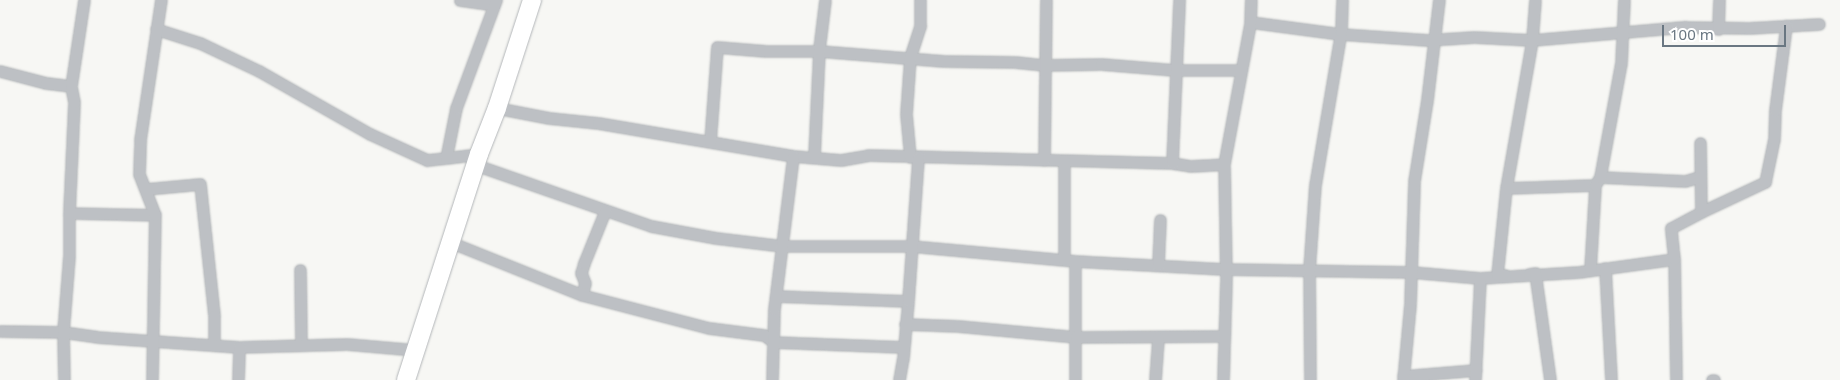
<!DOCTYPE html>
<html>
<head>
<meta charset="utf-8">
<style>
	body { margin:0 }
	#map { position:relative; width:1840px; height:380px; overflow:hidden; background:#f7f7f4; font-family:"Noto Sans",sans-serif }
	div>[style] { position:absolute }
	.roads { filter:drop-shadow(0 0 1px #b3b6b9) drop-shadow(0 0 1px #b3b6b9) }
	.minor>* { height:11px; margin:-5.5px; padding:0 5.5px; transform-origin:5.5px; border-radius:5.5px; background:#bdc0c4 }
	.highway>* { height:18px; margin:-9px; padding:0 9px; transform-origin:9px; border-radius:9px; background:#fff }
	span { translate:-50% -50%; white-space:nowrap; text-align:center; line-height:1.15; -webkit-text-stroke:5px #fff; paint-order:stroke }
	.scale { position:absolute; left:1662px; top:25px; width:124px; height:22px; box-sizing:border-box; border:2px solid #6a7782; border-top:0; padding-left:6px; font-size:15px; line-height:18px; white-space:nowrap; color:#6a7782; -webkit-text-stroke:4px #fff; paint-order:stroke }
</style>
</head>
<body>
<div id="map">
	<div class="roads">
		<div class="minor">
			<i style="left:460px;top:0;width:34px;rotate:8deg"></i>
			<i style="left:1250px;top:22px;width:91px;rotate:7.6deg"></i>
			<i style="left:1340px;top:34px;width:88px;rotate:3.9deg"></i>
			<i style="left:1428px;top:40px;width:46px;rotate:-3.7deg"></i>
			<i style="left:1474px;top:37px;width:58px;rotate:3deg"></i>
			<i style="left:1532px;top:40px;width:154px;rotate:-4.9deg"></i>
			<i style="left:1685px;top:27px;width:64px;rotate:0.9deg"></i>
			<i style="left:1749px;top:28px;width:70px;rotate:-3.3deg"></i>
			<i style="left:156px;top:29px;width:46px;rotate:17.7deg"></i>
			<i style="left:200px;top:43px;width:65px;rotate:25.4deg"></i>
			<i style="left:259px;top:71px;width:128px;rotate:29.6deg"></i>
			<i style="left:370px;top:134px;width:63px;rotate:24.5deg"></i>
			<i style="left:427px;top:160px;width:19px;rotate:-6deg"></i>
			<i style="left:1718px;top:29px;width:29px;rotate:-88deg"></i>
			<i style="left:0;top:71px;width:48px;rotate:14.6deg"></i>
			<i style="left:46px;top:83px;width:25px;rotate:7deg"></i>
			<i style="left:497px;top:108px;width:53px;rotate:10.9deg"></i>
			<i style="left:549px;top:118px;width:49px;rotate:5.8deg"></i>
			<i style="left:598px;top:123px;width:198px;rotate:9.6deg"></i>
			<i style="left:793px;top:156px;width:48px;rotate:4.8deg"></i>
			<i style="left:841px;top:160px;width:27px;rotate:-10deg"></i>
			<i style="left:868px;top:155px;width:304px;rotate:1.5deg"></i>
			<i style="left:1172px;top:163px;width:18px;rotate:9deg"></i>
			<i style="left:1190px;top:166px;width:34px;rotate:-3deg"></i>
			<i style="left:710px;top:142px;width:95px;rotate:-85.8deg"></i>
			<i style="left:717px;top:47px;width:49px;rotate:4.7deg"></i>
			<i style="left:766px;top:51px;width:53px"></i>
			<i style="left:819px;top:51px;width:125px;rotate:4.6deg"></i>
			<i style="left:944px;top:61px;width:71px;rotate:0.8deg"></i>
			<i style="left:1015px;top:62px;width:30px;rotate:6deg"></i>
			<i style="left:1045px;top:65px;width:56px;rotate:-1deg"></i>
			<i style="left:1101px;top:64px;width:74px;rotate:4.6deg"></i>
			<i style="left:1175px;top:70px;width:65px"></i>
			<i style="left:479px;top:154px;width:33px;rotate:173deg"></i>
			<i style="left:446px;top:158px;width:51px;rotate:-78.7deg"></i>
			<i style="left:456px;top:108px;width:115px;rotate:-69.7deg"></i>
			<i style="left:814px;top:156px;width:107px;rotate:-87.3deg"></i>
			<i style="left:819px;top:49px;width:49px;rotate:-83deg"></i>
			<i style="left:910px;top:157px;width:43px;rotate:-95.3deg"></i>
			<i style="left:906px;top:114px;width:57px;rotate:-86deg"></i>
			<i style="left:910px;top:57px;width:33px;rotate:-72deg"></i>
			<i style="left:920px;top:26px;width:26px;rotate:-90deg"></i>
			<i style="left:1044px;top:160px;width:160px;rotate:-89.3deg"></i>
			<i style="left:1172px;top:163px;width:163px;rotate:-87.5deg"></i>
			<i style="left:476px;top:165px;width:185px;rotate:19.2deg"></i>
			<i style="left:651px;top:226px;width:66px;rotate:10.5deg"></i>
			<i style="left:716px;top:238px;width:67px;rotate:6.8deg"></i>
			<i style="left:783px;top:246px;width:128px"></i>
			<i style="left:911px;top:246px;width:165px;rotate:5.2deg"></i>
			<i style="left:1075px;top:261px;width:149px;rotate:3.1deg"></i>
			<i style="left:1224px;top:269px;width:187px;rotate:0.9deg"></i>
			<i style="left:1411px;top:272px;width:69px;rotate:5deg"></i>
			<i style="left:1480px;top:278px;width:99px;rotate:-3.5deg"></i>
			<i style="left:1579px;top:272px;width:96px;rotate:-7.8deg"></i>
			<i style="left:1600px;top:177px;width:85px;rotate:2.7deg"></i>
			<i style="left:1685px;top:181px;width:15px;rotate:-16deg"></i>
			<i style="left:1506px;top:188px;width:89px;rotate:-1.9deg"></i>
			<i style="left:146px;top:189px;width:54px;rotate:-5.3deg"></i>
			<i style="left:200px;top:184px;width:133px;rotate:83.9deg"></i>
			<i style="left:214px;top:316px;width:29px;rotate:90deg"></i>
			<i style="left:1701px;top:212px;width:71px;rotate:-25.1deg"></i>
			<i style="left:1765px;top:182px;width:44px;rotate:-78.2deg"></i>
			<i style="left:1774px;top:139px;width:29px;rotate:-88deg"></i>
			<i style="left:1775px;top:110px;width:85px;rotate:-82.5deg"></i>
			<i style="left:69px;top:213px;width:86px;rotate:1.3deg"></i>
			<i style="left:450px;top:242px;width:142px;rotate:21.9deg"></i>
			<i style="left:582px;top:295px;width:131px;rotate:14.6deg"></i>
			<i style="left:709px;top:328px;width:55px;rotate:7.3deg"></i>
			<i style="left:764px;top:335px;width:11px;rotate:38deg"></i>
			<i style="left:773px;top:342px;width:130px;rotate:2.2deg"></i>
			<i style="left:1064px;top:259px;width:98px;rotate:-90deg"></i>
			<i style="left:1075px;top:261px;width:119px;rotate:90deg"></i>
			<i style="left:1158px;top:265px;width:45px;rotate:-87.5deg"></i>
			<i style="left:1605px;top:268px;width:112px;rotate:86.9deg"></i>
			<i style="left:300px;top:270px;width:75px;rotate:89.2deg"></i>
			<i style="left:1590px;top:270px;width:85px;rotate:-86.6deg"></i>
			<i style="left:1595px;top:185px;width:9px;rotate:-58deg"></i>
			<i style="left:1600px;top:177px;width:116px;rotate:-79.6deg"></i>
			<i style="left:1621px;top:63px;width:63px;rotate:-87.3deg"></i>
			<i style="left:1529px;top:274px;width:6px;rotate:-9deg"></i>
			<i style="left:1535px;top:273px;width:108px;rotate:82deg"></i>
			<i style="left:1505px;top:275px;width:8px;rotate:180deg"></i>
			<i style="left:1497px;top:275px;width:87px;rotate:-84.1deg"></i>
			<i style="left:1506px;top:188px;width:150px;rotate:-80deg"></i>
			<i style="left:1532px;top:40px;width:40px;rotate:-85.7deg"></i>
			<i style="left:582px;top:295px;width:12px;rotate:-76deg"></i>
			<i style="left:585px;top:283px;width:11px;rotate:-112deg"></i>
			<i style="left:581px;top:273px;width:10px;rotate:-73deg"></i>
			<i style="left:584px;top:263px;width:56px;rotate:-68deg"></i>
			<i style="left:776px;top:296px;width:132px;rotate:2.2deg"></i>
			<i style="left:905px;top:324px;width:53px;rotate:2.2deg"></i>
			<i style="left:958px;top:326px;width:119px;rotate:5.3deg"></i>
			<i style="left:1076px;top:337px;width:147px;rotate:-0.4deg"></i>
			<i style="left:0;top:331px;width:63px;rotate:0.9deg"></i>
			<i style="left:63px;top:332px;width:34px;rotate:8deg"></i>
			<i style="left:97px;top:337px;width:142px;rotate:4deg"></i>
			<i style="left:239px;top:347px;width:108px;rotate:-1.6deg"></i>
			<i style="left:347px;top:344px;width:69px;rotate:5deg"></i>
			<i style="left:1403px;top:376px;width:73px;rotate:-4.7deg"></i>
			<i style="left:64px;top:380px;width:48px;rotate:-91.2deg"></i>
			<i style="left:63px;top:332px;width:76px;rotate:-85.5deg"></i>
			<i style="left:69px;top:256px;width:43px;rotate:-90deg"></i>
			<i style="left:69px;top:213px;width:111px;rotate:-87.4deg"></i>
			<i style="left:74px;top:102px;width:16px;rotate:-101deg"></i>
			<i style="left:71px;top:86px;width:87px;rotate:-81.4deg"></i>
			<i style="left:152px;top:380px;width:165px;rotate:-89deg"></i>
			<i style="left:155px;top:215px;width:44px;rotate:-111.3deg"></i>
			<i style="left:139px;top:174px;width:34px;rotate:-88deg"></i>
			<i style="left:140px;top:140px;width:142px;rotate:-81.5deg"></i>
			<i style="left:238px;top:380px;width:33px;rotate:-88deg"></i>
			<i style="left:772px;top:380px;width:71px;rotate:-88.4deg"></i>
			<i style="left:774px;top:309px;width:154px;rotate:-82.9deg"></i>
			<i style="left:899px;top:380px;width:22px;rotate:-80deg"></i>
			<i style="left:903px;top:358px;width:57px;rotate:-85deg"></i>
			<i style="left:908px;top:301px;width:144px;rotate:-86deg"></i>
			<i style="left:1155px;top:380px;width:42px;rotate:-85.9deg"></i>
			<i style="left:1223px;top:380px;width:102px;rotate:-88.3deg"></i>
			<i style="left:1226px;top:278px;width:114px;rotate:-91deg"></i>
			<i style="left:1224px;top:164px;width:142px;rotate:-79.5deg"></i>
			<i style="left:1250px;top:24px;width:24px;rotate:-88deg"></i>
			<i style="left:1310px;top:380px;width:110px;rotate:-90.5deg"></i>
			<i style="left:1309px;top:270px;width:85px;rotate:-86deg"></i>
			<i style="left:1315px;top:185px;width:156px;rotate:-80.4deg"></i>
			<i style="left:1341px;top:31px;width:31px;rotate:-88deg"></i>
			<i style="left:1403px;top:380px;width:76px;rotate:-84.7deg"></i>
			<i style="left:1410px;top:304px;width:123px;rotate:-88.1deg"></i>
			<i style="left:1414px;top:181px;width:82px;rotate:-80.9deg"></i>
			<i style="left:1427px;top:100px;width:101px;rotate:-83.2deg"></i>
			<i style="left:1475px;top:380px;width:102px;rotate:-87.2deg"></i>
			<i style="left:1676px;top:380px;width:121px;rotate:-90.9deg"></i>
			<i style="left:1674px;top:259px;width:31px;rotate:-96deg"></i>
			<i style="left:1671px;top:228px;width:34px;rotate:-28deg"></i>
			<i style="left:1701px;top:212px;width:69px;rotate:-90.8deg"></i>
			<i style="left:1712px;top:380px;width:2px"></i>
		</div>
		<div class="highway">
			<i style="left:406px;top:380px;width:237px;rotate:-72.1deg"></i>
			<i style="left:479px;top:154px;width:49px;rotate:-68.6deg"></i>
			<i style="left:497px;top:108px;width:114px;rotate:-72deg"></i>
		</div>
	</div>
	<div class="scale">100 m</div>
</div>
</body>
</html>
